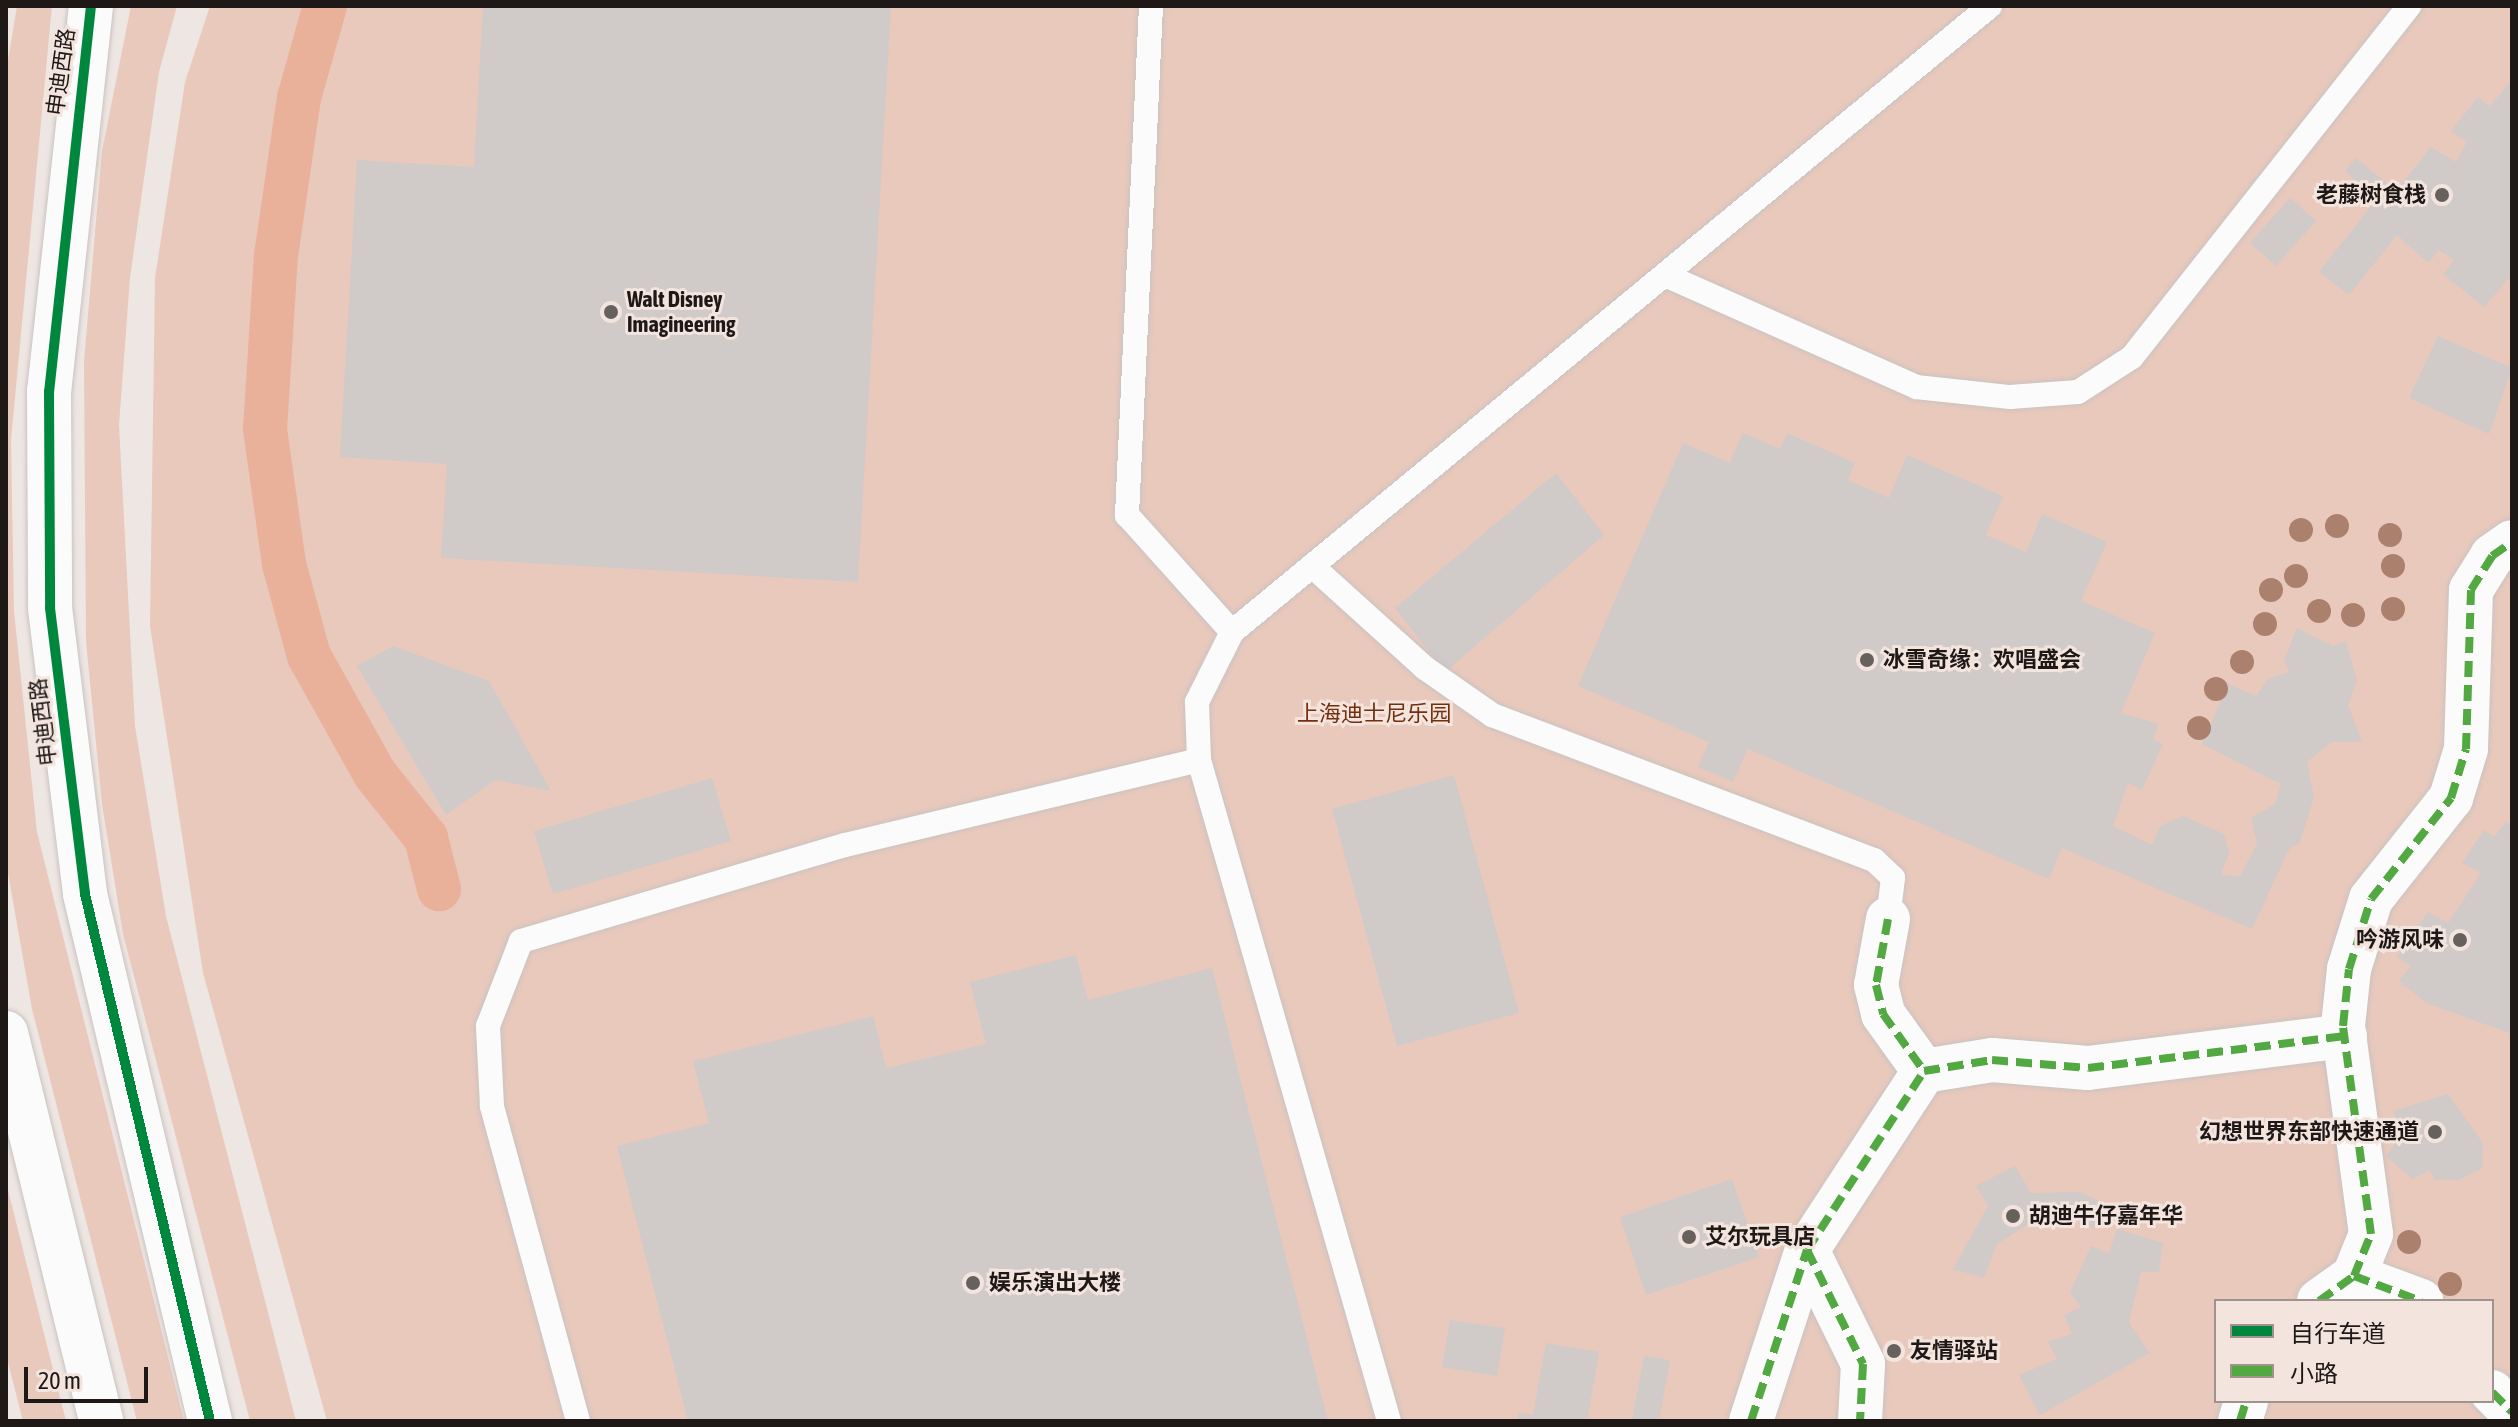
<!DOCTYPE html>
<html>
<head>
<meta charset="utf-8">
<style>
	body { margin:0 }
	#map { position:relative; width:2518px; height:1427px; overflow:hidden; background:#eee6e3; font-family:"Asap Condensed","Noto Sans SC",sans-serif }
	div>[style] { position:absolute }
	.green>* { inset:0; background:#e9c9bc }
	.canal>* { height:44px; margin:-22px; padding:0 22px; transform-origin:22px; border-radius:22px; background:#eab19a }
	.building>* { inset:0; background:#d0cac8 }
	.roads { filter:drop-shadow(0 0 2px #c9c3c0) drop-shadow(0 0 2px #c9c3c0) }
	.lane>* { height:24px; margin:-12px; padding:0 12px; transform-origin:12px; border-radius:12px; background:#fcfbfb }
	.street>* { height:44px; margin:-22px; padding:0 22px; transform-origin:22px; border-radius:22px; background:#fcfbfb }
	.secondary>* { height:44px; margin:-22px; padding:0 22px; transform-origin:22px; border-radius:22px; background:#fcfbfb }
	.quiet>* { height:8px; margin-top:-4px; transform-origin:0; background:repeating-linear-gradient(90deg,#52a942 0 16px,transparent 0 24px) }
	.cycleway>* { height:10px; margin:-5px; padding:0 5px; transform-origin:5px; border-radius:5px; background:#00873e }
	.trees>* { width:24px; height:24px; margin:-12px; border-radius:50%; background:#ab816e }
	.dots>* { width:22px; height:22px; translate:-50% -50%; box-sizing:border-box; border:4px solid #f3e4de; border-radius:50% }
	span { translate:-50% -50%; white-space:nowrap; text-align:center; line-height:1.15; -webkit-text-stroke:6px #f3e4de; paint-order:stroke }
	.street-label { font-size:22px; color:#1e1917 }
	.poi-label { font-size:22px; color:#1e1917; font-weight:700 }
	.right { translate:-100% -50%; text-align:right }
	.left { translate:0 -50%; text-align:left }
	.park-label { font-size:22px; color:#742f0e }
	.frame { position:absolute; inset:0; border:8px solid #1e1917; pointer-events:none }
	.legend { position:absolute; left:2214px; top:1299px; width:280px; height:104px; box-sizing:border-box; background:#f3e4de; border:2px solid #9e938e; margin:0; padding:10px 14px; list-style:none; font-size:24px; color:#1e1917 }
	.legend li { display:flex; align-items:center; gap:16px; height:40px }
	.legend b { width:40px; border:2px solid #9e938e }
	.scale { position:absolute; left:24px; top:1367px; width:124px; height:36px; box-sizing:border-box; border:4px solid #1e1917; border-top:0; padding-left:10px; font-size:24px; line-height:28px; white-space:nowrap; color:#1e1917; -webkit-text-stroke:6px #f3e4de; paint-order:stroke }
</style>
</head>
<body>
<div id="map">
	<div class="green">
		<i style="clip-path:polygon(17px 6px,52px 6px,11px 440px,14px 611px,37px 832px,184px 1421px,137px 1421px,32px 1009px,6px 862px,6px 72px)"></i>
		<i style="clip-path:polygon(131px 6px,177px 6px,159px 72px,130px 278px,119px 425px,135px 726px,166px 916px,296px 1421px,250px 1421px,123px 934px,102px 804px,86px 642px,84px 361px,102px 151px)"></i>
		<i style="clip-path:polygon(evenodd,210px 6px,2512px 6px,2512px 1421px,327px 1421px,203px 973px,150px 626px,155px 278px,185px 82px,210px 6px,2216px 1301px,2492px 1301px,2492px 1401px,2216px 1401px,2216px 1301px)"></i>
		<i style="clip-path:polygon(6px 1182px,66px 1421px,23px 1421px,6px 1355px)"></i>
	</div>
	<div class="canal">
		<i style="left:325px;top:6px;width:96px;rotate:105.8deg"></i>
		<i style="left:299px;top:98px;width:159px;rotate:98.3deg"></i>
		<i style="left:276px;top:255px;width:174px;rotate:93.6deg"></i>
		<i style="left:265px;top:429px;width:136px;rotate:82deg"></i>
		<i style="left:284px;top:564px;width:95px;rotate:74.8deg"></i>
		<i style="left:309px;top:656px;width:135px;rotate:60.8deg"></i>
		<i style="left:375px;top:774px;width:82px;rotate:51.4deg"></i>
		<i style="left:426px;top:838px;width:53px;rotate:75.7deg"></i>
	</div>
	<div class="building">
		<i style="clip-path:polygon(483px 6px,891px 6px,858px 582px,441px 558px,447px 464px,340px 457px,357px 160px,474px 167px)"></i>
		<i style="clip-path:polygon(2512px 80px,2512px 275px,2484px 307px,2443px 274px,2454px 260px,2439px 250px,2428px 263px,2397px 235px,2349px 295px,2319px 272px,2376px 200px,2345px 171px,2356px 158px,2396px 191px,2431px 147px,2456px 162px,2467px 142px,2451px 131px,2478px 97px,2490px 106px)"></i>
		<i style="clip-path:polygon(2290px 198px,2316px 221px,2276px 266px,2250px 243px)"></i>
		<i style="clip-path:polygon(2438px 336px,2512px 368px,2489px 434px,2409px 398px)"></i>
		<i style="clip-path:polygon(1743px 433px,1780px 449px,1787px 433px,1855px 463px,1848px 480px,1889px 498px,1907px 455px,2003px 496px,1986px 535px,2026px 552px,2042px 514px,2107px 542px,2081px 601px,2155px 633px,2121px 713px,2159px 724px,2153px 739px,2163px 744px,2142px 790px,2128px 783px,2113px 826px,2152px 845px,2160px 826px,2183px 816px,2224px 834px,2229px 854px,2221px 875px,2240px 876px,2257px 844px,2251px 818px,2275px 804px,2281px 784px,2202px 744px,2228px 684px,2256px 696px,2268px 679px,2289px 672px,2284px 660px,2297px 628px,2333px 646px,2346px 641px,2357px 681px,2348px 705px,2362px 742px,2332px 742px,2307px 762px,2314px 797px,2300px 842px,2289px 849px,2252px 929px,2062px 848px,2049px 879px,1748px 749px,1733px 782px,1698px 767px,1709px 742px,1578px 686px,1683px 443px,1730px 463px)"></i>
		<i style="clip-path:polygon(1556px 473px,1604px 535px,1445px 672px,1395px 608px)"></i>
		<i style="clip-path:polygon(393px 646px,489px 681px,551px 791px,495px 780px,446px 815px,357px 666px)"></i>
		<i style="clip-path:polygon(1454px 775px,1519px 1013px,1397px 1046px,1332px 809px)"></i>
		<i style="clip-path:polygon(712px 778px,731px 841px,553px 894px,534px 831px)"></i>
		<i style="clip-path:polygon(2506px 822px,2512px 826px,2512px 1034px,2426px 1003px,2399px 981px,2411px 966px,2397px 957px,2428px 912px,2448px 923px,2481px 873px,2462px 863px,2484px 830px,2494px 837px)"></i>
		<i style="clip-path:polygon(1076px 955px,1088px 1000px,1212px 968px,1328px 1421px,688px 1421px,617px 1146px,709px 1123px,693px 1061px,873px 1016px,886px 1068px,986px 1044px,970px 982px)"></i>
		<i style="clip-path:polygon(2448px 1094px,2483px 1143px,2482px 1168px,2459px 1180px,2435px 1180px,2430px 1170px,2412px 1179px,2386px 1156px,2400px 1137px,2393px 1111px)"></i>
		<i style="clip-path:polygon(2015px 1166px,2031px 1193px,2080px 1192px,2103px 1203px,2095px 1229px,2069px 1217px,2038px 1218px,1997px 1244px,1984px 1278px,1953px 1269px,1988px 1206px,1976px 1186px)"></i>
		<i style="clip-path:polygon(1732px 1179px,1759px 1257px,1646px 1295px,1620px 1217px)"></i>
		<i style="clip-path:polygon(2117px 1229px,2163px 1243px,2159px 1272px,2141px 1272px,2129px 1323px,2150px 1353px,2040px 1415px,2019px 1375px,2057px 1359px,2048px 1342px,2072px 1334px,2064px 1315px,2081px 1307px,2070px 1293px,2091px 1246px,2109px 1253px)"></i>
		<i style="clip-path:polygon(1450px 1320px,1505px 1328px,1497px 1376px,1442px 1367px)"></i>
		<i style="clip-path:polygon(1546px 1343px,1599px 1352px,1587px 1421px,1517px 1421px,1518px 1413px,1533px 1415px)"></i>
		<i style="clip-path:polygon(1644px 1356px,1670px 1360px,1659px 1421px,1632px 1421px)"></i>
	</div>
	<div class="roads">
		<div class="lane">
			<i style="left:1151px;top:6px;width:510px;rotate:92.7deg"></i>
			<i style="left:1127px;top:515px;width:157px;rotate:48.1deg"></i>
			<i style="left:1665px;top:275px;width:275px;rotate:24deg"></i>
			<i style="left:1916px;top:387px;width:95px;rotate:6.1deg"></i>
			<i style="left:2010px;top:397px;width:68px;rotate:-4.2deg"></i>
			<i style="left:2078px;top:392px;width:64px;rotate:-32.9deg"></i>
			<i style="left:2132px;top:357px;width:447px;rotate:-51.7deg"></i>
			<i style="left:1312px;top:566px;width:152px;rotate:42.1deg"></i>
			<i style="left:1425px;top:668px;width:82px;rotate:35deg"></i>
			<i style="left:1492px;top:715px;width:409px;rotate:20.8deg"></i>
			<i style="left:1874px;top:860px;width:26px;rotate:43deg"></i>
			<i style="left:1893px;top:878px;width:41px;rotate:97deg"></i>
			<i style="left:578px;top:1421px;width:327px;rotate:-105.3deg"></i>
			<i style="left:492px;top:1106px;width:80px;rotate:-92.9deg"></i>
			<i style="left:488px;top:1026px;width:91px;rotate:-68.8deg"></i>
			<i style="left:521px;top:941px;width:338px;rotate:-16.5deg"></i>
			<i style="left:845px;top:845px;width:364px;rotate:-13.5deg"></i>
			<i style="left:1389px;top:1421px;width:688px;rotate:-106.04deg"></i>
			<i style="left:1199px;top:760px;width:58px;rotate:-92deg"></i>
			<i style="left:1197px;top:702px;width:78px;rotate:-63.4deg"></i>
			<i style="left:1232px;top:632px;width:983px;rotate:-39.55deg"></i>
		</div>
		<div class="street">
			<i style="left:1888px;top:919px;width:67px;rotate:100.3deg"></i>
			<i style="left:1876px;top:985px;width:30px;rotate:76deg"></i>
			<i style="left:1883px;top:1014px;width:70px;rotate:54.3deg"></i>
			<i style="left:1807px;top:1250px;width:127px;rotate:63.8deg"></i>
			<i style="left:1863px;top:1364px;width:57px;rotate:93deg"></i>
			<i style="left:2354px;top:1276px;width:72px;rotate:20.5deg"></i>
			<i style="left:2319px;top:1301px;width:43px;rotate:-35.5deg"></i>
			<i style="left:2354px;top:1276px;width:45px;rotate:-68deg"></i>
			<i style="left:2371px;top:1234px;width:210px;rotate:-97.7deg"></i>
			<i style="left:2343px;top:1026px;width:57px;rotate:-84deg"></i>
			<i style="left:2349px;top:969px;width:73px;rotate:-72.6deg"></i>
			<i style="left:2371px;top:899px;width:129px;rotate:-51.6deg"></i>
			<i style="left:2451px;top:798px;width:51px;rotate:-73deg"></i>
			<i style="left:2466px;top:749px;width:159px;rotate:-88.2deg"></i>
			<i style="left:2471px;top:590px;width:40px;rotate:-58deg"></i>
			<i style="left:2492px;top:556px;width:24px;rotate:-35deg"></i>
			<i style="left:2492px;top:1392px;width:28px;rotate:45deg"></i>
			<i style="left:1751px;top:1421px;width:180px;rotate:-71.9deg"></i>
			<i style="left:1807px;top:1250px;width:214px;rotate:-56.8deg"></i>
			<i style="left:1924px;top:1071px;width:69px;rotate:-9.2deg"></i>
			<i style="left:1992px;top:1060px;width:96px;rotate:4.8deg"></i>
			<i style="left:2088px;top:1068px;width:259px;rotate:-7.1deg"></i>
			<i style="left:2240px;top:1421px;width:21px;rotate:-73deg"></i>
		</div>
		<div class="secondary">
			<i style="left:91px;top:6px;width:387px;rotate:96.2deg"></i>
			<i style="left:49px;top:391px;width:217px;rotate:89.7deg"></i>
			<i style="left:50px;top:608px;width:288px;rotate:83deg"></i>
			<i style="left:85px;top:894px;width:542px;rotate:76.66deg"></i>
			<i style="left:6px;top:1033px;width:399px;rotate:76.2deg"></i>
		</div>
	</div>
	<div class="quiet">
		<i style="left:1888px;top:919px;width:67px;rotate:100.3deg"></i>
		<i style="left:1876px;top:985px;width:30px;rotate:76deg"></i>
		<i style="left:1883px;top:1014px;width:70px;rotate:54.3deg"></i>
		<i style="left:1807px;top:1250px;width:127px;rotate:63.8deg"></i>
		<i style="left:1863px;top:1364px;width:57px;rotate:93deg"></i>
		<i style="left:2354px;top:1276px;width:72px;rotate:20.5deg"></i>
		<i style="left:2319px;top:1301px;width:43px;rotate:-35.5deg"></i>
		<i style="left:2354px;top:1276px;width:45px;rotate:-68deg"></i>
		<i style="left:2371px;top:1234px;width:210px;rotate:-97.7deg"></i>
		<i style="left:2343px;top:1026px;width:57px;rotate:-84deg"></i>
		<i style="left:2349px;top:969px;width:73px;rotate:-72.6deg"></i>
		<i style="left:2371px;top:899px;width:129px;rotate:-51.6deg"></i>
		<i style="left:2451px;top:798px;width:51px;rotate:-73deg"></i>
		<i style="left:2466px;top:749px;width:159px;rotate:-88.2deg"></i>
		<i style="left:2471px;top:590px;width:40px;rotate:-58deg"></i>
		<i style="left:2492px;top:556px;width:24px;rotate:-35deg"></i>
		<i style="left:2492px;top:1392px;width:28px;rotate:45deg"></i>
		<i style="left:1751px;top:1421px;width:180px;rotate:-71.9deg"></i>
		<i style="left:1807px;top:1250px;width:214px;rotate:-56.8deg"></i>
		<i style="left:1924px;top:1071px;width:69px;rotate:-9.2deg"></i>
		<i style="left:1992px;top:1060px;width:96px;rotate:4.8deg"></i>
		<i style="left:2088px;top:1068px;width:259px;rotate:-7.1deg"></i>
		<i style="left:2240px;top:1421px;width:21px;rotate:-73deg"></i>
	</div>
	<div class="cycleway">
		<i style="left:91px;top:6px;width:387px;rotate:96.2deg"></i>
		<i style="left:49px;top:391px;width:217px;rotate:89.7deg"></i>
		<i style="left:50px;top:608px;width:288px;rotate:83deg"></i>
		<i style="left:85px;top:894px;width:542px;rotate:76.66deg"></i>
	</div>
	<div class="trees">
		<i style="left:2337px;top:526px"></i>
		<i style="left:2301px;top:530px"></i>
		<i style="left:2390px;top:535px"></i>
		<i style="left:2393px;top:566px"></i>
		<i style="left:2296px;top:576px"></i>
		<i style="left:2271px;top:590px"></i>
		<i style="left:2393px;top:609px"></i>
		<i style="left:2319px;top:611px"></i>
		<i style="left:2353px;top:615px"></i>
		<i style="left:2265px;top:624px"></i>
		<i style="left:2242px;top:662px"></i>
		<i style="left:2216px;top:689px"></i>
		<i style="left:2199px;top:728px"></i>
		<i style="left:2409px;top:1242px"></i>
		<i style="left:2450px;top:1284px"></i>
	</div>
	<div class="dots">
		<i style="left:2442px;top:195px;background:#67615e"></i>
		<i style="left:611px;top:312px;background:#67615e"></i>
		<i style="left:1867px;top:660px;background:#67615e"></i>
		<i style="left:2460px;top:940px;background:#67615e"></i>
		<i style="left:2435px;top:1132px;background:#67615e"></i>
		<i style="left:2013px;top:1216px;background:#67615e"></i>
		<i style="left:1689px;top:1237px;background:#67615e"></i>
		<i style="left:973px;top:1283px;background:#67615e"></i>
		<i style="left:1894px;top:1351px;background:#67615e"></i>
	</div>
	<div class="street-label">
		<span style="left:61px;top:72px;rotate:-82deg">申迪西路</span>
		<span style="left:43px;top:722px;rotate:-97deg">申迪西路</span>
	</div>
	<div class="poi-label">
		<span class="right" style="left:2426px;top:195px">老藤树食栈</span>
		<span class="left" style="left:627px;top:312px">Walt Disney<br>Imagineering</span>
		<span class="left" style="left:1883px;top:660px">冰雪奇缘：欢唱盛会</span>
		<span class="right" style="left:2444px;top:940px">吟游风味</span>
		<span class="right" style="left:2419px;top:1132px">幻想世界东部快速通道</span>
		<span class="left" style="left:2029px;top:1216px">胡迪牛仔嘉年华</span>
		<span class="left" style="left:1705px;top:1237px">艾尔玩具店</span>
		<span class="left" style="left:989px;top:1283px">娱乐演出大楼</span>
		<span class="left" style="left:1910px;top:1351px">友情驿站</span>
	</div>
	<div class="park-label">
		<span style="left:1374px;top:714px">上海迪士尼乐园</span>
	</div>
	<div class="frame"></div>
	<ul class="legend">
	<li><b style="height:10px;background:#00873e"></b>自行车道</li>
	<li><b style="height:10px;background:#52a942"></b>小路</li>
	</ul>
	<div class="scale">20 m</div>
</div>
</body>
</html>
